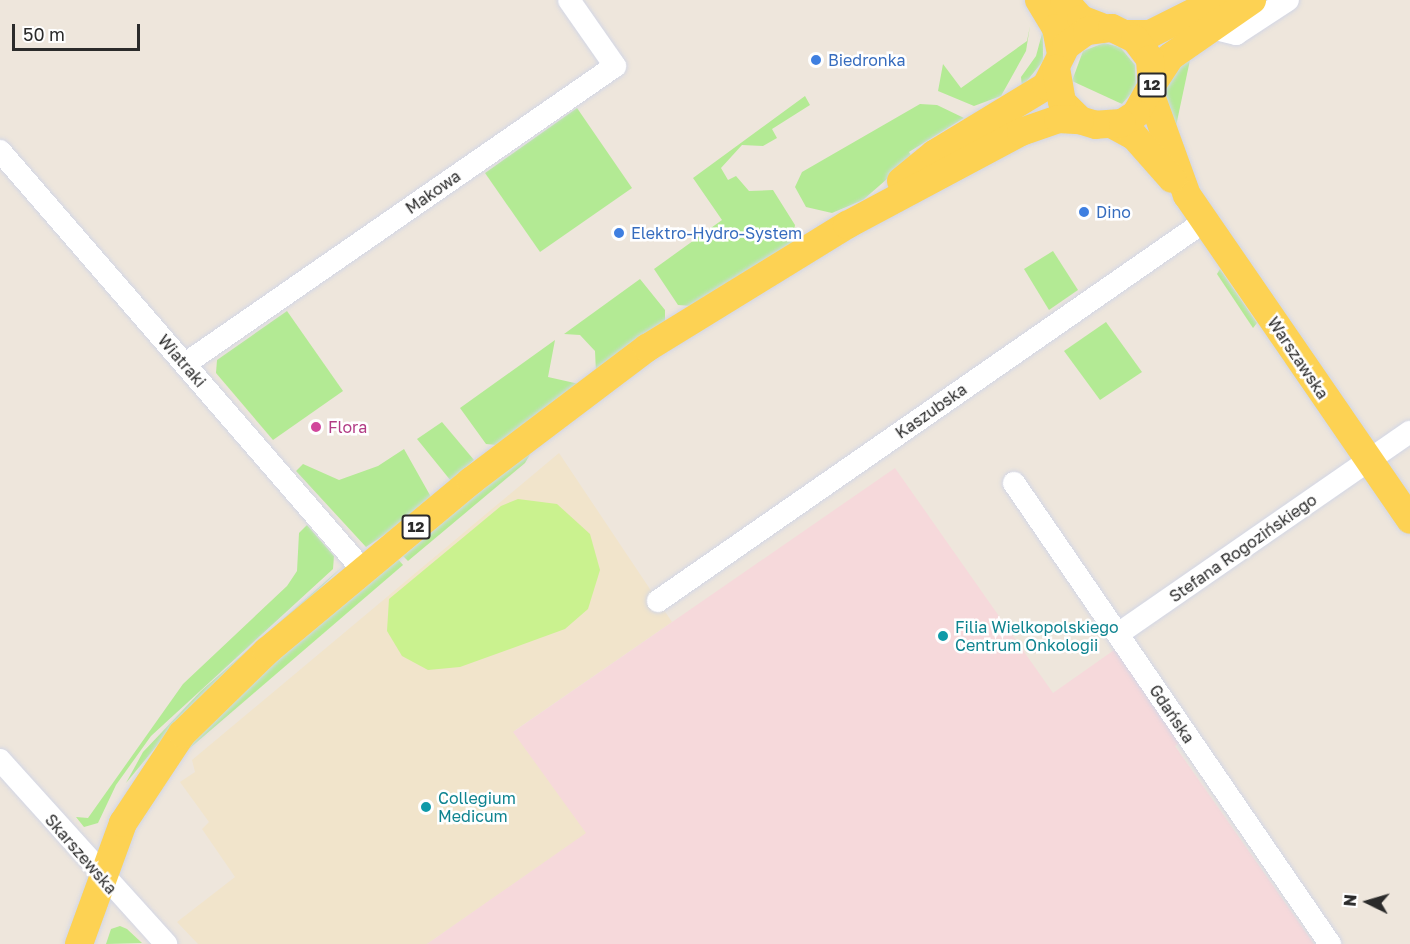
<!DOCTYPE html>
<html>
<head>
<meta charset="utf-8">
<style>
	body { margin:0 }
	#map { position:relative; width:1410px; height:944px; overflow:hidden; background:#eee6dc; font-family:"Golos Text",sans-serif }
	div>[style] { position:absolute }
	.education>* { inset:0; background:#f1e4cb }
	.medical>* { inset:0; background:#f6d9db }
	.green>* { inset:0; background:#b3ea94 }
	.pitch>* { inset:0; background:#caf28f }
	.roads { filter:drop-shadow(0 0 2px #d2d6e5) drop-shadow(0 0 2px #d2d6e5) }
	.minor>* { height:22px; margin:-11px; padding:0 11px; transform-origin:11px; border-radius:11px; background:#fff }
	.major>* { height:28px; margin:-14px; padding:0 14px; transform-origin:14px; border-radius:14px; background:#fdd253 }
	.dots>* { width:16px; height:16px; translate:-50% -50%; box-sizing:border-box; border:3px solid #fff; border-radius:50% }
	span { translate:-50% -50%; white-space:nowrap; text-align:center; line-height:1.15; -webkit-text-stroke:5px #fff; paint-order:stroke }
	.shield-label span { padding:2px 4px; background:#fff; border:2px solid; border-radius:4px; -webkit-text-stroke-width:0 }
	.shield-label { font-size:15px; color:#2b2b2b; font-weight:700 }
	.shop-label { font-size:16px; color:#366cbe }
	.left { translate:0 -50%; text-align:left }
	.street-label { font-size:16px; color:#2b2b2b }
	.hotel-label { font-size:16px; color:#b23c85 }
	.culture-label { font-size:16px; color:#0d838f }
	.north { position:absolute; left:1338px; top:872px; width:60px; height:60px; -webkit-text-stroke:4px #fff; paint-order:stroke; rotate:275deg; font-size:16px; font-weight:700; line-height:24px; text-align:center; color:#2b2b2b }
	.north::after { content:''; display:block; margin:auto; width:21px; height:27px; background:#2b2b2b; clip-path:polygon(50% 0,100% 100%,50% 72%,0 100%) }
	.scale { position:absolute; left:12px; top:24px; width:128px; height:27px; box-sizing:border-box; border:3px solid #2b2b2b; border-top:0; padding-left:8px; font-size:18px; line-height:21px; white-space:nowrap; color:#2b2b2b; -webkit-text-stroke:4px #fff; paint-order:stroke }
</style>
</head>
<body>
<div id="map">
	<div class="education">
		<i style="clip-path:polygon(559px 453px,672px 622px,514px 731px,587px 833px,427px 944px,198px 944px,177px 922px,235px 877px,202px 829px,209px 822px,180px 782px,195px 772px,192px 760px)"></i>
	</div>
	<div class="medical">
		<i style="clip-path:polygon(895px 468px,1053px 693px,1117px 648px,1182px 741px,1175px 746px,1314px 944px,427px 944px,586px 833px,513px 732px)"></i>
	</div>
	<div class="green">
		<i style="clip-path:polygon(1030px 26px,1026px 51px,1001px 96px,974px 106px,938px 91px,943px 64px,961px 88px,1027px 41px)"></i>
		<i style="clip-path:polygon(1043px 30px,1043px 61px,1022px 87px,1021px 77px,1036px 56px)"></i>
		<i style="clip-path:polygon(1104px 43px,1120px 47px,1135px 65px,1136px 88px,1122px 104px,1072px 81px,1083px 51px)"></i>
		<i style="clip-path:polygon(1190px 60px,1176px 126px,1165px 100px,1167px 85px,1171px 73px)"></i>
		<i style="clip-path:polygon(805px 96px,810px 105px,772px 129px,777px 138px,763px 146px,742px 145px,721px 168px,728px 180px,736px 176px,749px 191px,773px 190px,795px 225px,792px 244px,691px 306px,678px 305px,654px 269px,722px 220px,693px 178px)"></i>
		<i style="clip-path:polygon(920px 104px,937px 105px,964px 118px,909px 152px,912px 157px,863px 200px,832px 213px,806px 207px,795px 187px,802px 172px)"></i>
		<i style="clip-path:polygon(577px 108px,632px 188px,540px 252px,485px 173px)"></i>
		<i style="clip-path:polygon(1053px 251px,1078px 290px,1049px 310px,1024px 269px)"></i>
		<i style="clip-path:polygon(1220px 269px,1257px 323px,1253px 328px,1217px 274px)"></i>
		<i style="clip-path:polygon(640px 279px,665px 310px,665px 322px,596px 372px,595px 351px,580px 335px,564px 334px)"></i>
		<i style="clip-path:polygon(287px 311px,343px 391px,273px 440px,216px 373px,217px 360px)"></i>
		<i style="clip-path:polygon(1106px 322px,1142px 372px,1100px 400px,1064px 351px)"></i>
		<i style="clip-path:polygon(555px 340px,548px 377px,579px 384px,496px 445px,486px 444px,460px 408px)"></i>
		<i style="clip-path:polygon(442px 422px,474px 460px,451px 481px,417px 439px)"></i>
		<i style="clip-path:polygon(536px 444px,525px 463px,408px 561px,403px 556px)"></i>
		<i style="clip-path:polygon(404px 449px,431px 497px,390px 536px,387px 533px,366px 547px,296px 471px,303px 464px,339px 480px,378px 466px)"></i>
		<i style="clip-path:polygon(307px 525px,334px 556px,333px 569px,151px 736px,116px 785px,98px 823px,84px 827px,76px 817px,88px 818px,183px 684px,287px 586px,297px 571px,299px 533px)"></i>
		<i style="clip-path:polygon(398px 559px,403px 565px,176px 760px,246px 682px)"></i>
		<i style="clip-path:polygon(341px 568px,160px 742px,126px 783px,143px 752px,201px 691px)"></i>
		<i style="clip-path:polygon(120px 926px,127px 929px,142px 943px,106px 944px,111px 929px)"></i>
	</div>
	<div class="pitch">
		<i style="clip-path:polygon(518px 499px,557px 504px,590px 534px,600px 570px,588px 609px,565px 629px,460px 667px,428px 670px,402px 656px,387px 631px,389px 599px,501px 506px)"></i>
	</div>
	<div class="roads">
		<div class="minor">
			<i style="left:1212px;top:28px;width:25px;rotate:14deg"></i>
			<i style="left:1236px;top:34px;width:62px;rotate:-33.2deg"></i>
			<i style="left:0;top:151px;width:554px;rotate:49.1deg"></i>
			<i style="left:185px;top:364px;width:523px;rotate:-34.72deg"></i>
			<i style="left:615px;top:66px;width:80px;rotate:-124.9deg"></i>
			<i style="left:1014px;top:483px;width:559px;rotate:55.57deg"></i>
			<i style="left:658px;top:601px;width:666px;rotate:-34.79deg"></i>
			<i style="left:1118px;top:634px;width:355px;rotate:-34.7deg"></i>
			<i style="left:0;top:760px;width:248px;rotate:47.9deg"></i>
		</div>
		<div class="major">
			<i style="left:1039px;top:0;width:33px;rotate:59deg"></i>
			<i style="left:1056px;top:28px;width:25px;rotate:79deg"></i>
			<i style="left:1064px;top:0;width:25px;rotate:48deg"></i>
			<i style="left:1081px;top:19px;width:25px;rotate:21deg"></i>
			<i style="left:1128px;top:34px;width:22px"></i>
			<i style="left:1150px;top:34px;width:76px;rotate:-26.6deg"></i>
			<i style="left:1152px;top:85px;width:33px;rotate:-57deg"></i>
			<i style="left:1170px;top:57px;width:100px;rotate:-34.8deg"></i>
			<i style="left:1150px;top:93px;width:109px;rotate:70.1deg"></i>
			<i style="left:1187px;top:195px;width:394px;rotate:55.5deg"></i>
			<i style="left:1113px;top:125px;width:24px;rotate:28deg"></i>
			<i style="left:1134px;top:136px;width:57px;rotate:48.5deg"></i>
			<i style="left:901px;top:181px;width:43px;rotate:-39.3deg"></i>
			<i style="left:934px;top:154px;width:131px;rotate:-31.3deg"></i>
			<i style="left:1046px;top:86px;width:45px;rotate:-63.4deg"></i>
			<i style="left:1066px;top:46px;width:26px;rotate:-36deg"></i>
			<i style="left:1087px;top:31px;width:25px;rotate:-7deg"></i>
			<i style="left:1112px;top:28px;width:25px;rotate:26deg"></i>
			<i style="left:1135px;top:39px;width:25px;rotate:53deg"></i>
			<i style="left:1150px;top:59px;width:26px;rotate:86deg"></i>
			<i style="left:1152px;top:85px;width:33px;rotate:119deg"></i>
			<i style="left:1136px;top:114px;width:17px;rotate:147deg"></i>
			<i style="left:1122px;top:123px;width:26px;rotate:176deg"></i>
			<i style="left:1096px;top:125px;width:17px;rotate:-163deg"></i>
			<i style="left:1080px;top:120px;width:25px;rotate:-135deg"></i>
			<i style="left:1062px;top:102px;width:34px;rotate:-100deg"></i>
			<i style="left:79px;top:944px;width:129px;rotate:-70deg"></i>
			<i style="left:123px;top:823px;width:107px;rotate:-56.5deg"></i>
			<i style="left:182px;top:734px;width:119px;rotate:-44.3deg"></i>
			<i style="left:267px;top:651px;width:266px;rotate:-39.8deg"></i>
			<i style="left:471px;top:481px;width:221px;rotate:-37.1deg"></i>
			<i style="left:647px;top:348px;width:235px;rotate:-31.6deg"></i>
			<i style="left:847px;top:225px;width:197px;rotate:-28.1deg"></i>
			<i style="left:1021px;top:132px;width:39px;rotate:-19deg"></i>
			<i style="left:1058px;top:119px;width:22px;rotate:3deg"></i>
		</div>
	</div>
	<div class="dots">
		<i style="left:816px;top:60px;background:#3f7fe0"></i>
		<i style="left:1084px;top:212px;background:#3f7fe0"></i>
		<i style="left:619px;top:233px;background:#3f7fe0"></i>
		<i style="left:316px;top:427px;background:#d1479c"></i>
		<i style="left:943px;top:636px;background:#0f9aa8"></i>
		<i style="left:426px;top:807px;background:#0f9aa8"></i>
	</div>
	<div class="shield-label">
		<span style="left:1152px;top:85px">12</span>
		<span style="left:416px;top:527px">12</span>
	</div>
	<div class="shop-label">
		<span class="left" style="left:828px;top:60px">Biedronka</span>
		<span class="left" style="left:1096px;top:212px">Dino</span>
		<span class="left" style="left:631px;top:233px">Elektro-Hydro-System</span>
	</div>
	<div class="street-label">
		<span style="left:433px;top:192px;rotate:-35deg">Makowa</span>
		<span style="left:1298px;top:358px;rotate:56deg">Warszawska</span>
		<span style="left:182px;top:361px;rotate:49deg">Wiatraki</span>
		<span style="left:931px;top:411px;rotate:-35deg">Kaszubska</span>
		<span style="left:1243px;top:548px;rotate:-35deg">Stefana Rogozińskiego</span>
		<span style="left:1172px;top:714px;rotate:56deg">Gdańska</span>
		<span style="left:81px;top:854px;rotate:49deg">Skarszewska</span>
	</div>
	<div class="hotel-label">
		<span class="left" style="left:328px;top:427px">Flora</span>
	</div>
	<div class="culture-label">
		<span class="left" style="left:955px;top:636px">Filia Wielkopolskiego<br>Centrum Onkologii</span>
		<span class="left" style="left:438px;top:807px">Collegium<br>Medicum</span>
	</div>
	<div class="north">N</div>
	<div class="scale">50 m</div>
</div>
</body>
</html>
